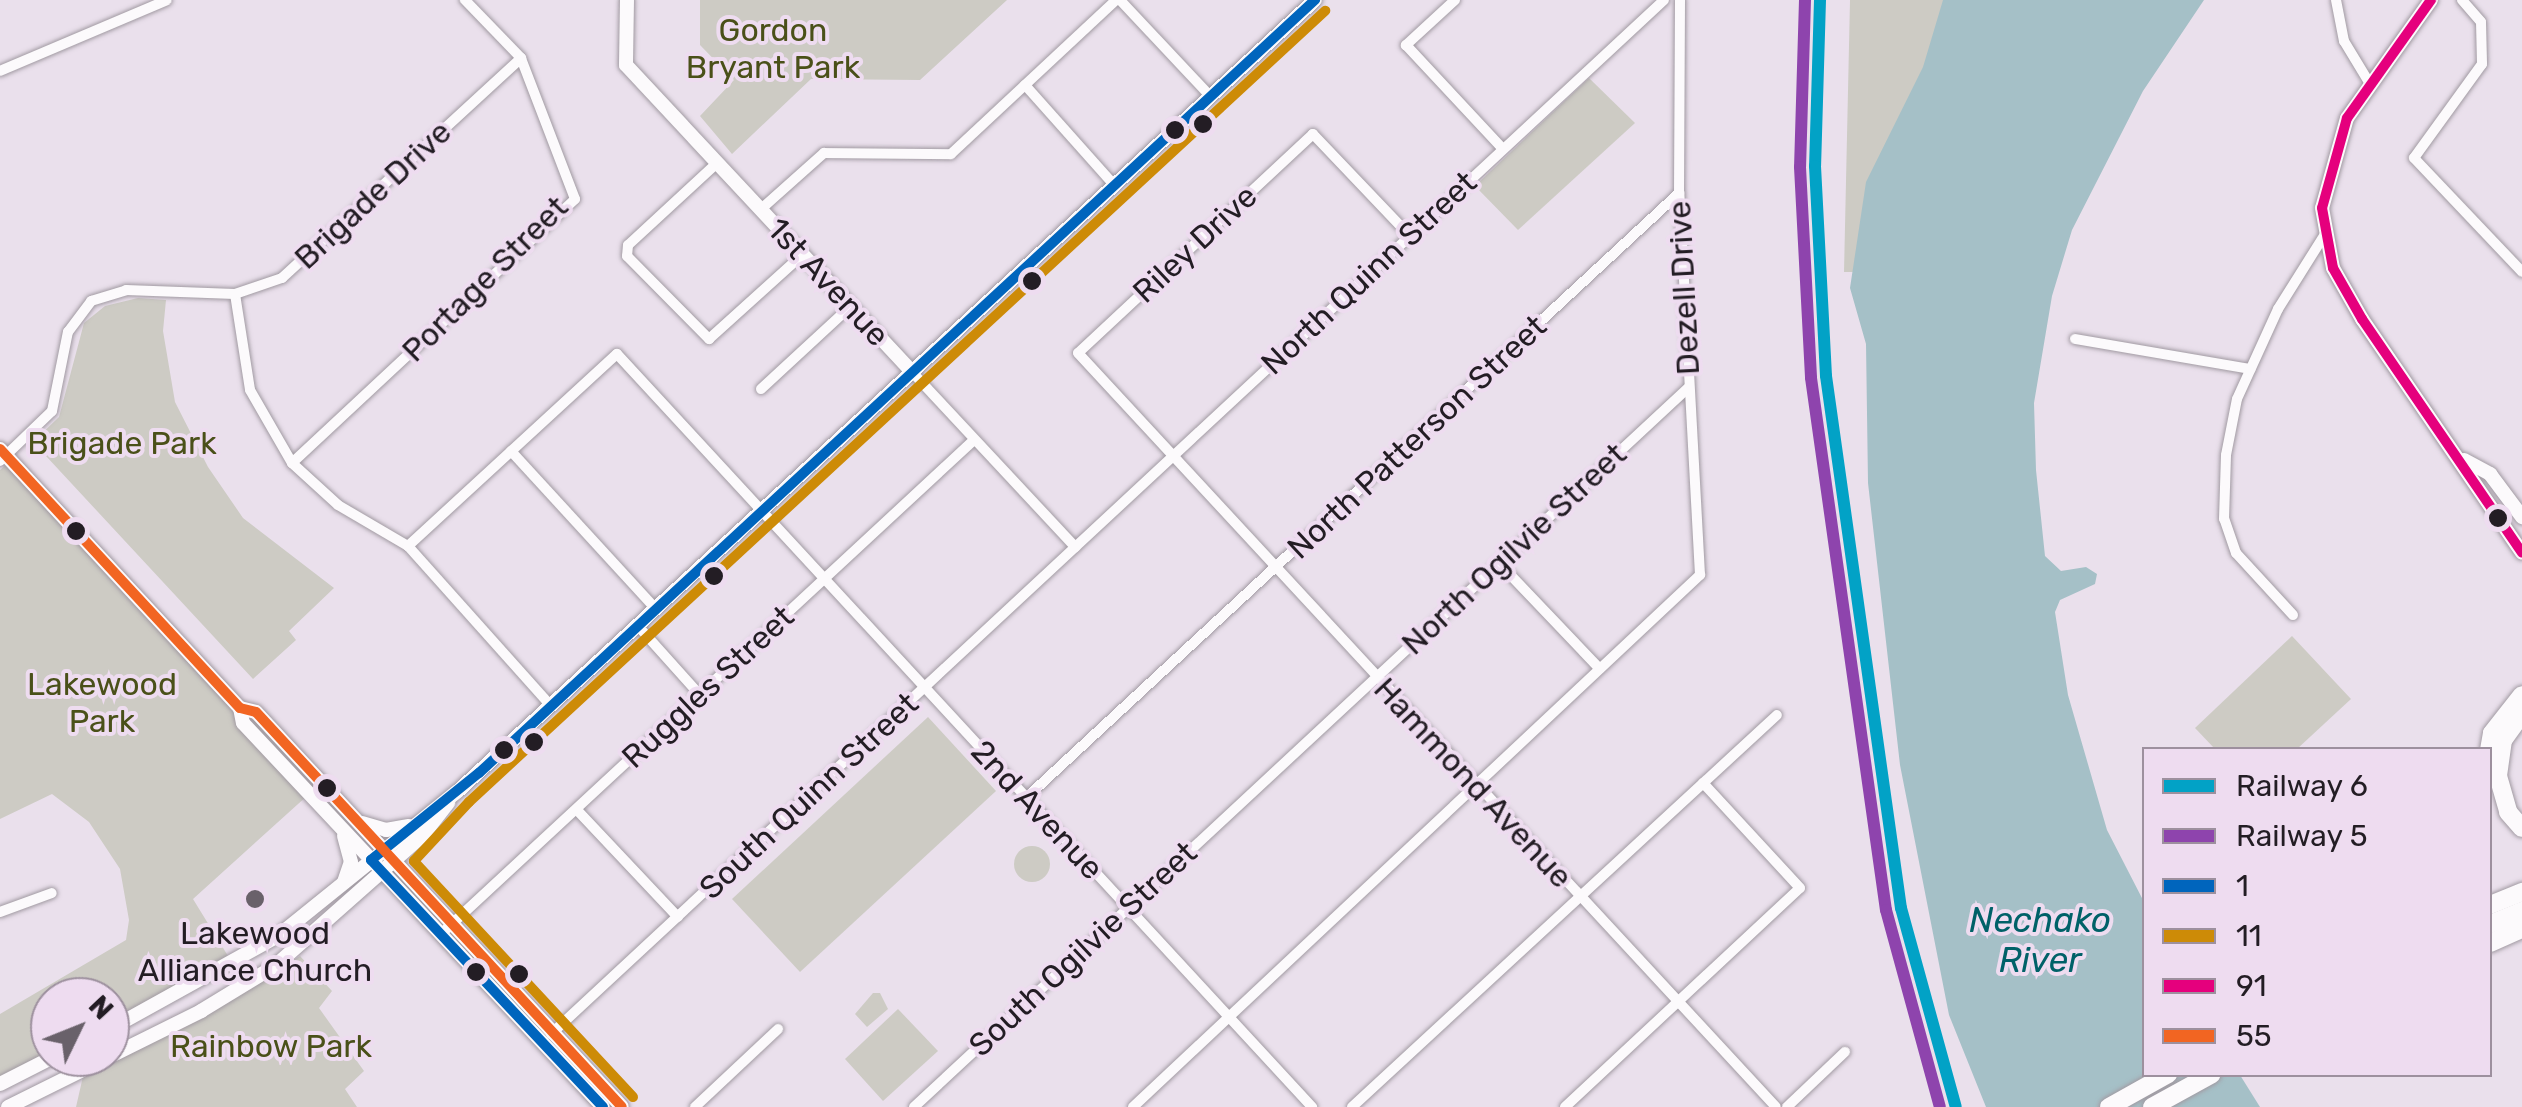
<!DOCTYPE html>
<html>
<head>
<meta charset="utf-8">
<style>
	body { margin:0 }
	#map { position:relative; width:2522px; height:1107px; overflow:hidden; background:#eae0ec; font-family:Rubik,sans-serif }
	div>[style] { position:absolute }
	.green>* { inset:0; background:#cdcbc4 }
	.round { border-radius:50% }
	.water>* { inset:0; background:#a5c0c7 }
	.roads { filter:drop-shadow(0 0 2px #a19aa2) drop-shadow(0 0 2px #a19aa2) }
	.street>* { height:10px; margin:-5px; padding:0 5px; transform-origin:5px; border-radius:5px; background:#fcfafc }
	.secondary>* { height:14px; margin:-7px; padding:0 7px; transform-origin:7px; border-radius:7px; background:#fcfafc }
	.highway>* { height:18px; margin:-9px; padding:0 9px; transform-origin:9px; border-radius:9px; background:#fcfafc }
	.bus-1>* { height:10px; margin:-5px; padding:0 5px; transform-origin:5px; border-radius:5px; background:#0065bd }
	.bus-2>* { height:10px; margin:-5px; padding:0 5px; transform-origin:5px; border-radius:5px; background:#cd8b07 }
	.bus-3>* { height:10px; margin:-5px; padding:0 5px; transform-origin:5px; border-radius:5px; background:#e5007d }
	.bus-4>* { height:10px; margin:-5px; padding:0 5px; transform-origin:5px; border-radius:5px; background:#f26522 }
	.rail-1>* { height:12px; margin:-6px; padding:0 6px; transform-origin:6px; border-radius:6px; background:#02a2c6 }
	.rail-2>* { height:12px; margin:-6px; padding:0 6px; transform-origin:6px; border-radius:6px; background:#8e44ad }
	.dots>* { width:28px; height:28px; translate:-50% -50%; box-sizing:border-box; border:5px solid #eedcf0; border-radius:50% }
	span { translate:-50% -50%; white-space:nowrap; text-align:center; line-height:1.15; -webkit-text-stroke:8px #eedcf0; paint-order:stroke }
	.park-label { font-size:32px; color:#4a5019 }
	.street-label { font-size:32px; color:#231d24 }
	.poi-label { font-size:32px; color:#231d24 }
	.water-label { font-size:35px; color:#006168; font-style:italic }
	.legend { position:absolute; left:2142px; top:747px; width:350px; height:330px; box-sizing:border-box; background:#eedcf0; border:2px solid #9d909e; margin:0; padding:12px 18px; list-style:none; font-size:30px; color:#231d24 }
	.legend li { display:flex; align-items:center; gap:20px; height:50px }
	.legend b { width:50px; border:2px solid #9d909e }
	.north { position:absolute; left:30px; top:977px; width:100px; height:100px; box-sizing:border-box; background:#eedcf0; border:2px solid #9d909e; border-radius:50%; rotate:47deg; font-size:28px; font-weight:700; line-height:40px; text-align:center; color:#231d24 }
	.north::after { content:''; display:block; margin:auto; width:35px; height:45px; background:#69616a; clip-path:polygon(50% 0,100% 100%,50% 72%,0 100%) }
</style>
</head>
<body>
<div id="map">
	<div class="green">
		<i style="clip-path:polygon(700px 0,1007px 0,920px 80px,811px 79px,732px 154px,700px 116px,734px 80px,700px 45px)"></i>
		<i style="clip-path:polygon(1850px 0,1968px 0,1870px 272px,1844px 272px)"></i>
		<i style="clip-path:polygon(1589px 78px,1635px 123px,1518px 230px,1475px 186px)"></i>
		<i style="clip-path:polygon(138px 298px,166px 300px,163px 331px,175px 402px,208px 467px,243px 518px,334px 588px,289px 631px,296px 640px,253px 679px,33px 442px,59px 417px,84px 323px,105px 306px)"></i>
		<i style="clip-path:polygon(13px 459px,318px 786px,193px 899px,236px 969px,110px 1030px,110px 997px,50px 997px,50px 1057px,0 1076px,0 1014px,126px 940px,129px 920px,120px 869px,89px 822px,52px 794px,0 819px,0 470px)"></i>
		<i style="clip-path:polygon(2292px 636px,2351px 699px,2297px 749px,2215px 749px,2195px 728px)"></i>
		<i style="clip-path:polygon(928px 717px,996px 791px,800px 972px,732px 899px)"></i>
		<i class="round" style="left:1014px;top:846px;width:36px;height:36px"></i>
		<i style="clip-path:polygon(300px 956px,332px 991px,319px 1008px,364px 1071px,345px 1089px,357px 1107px,76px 1107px,84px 1072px,205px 1014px)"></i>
		<i style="clip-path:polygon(873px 993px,880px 993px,888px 1009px,867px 1027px,855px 1014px)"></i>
		<i style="clip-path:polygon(898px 1009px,938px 1051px,883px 1101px,845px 1059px)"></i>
	</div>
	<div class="water">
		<i style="clip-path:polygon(1943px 0,2204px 0,2143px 91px,2072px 230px,2052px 296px,2034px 403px,2036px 470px,2045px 556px,2061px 571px,2086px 567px,2097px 574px,2095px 584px,2060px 600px,2055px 612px,2068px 695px,2107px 830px,2144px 902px,2144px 1074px,2240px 1075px,2260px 1107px,1986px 1107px,1949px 1015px,1900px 765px,1868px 483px,1866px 344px,1850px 288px,1866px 182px,1923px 67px)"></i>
	</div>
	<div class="roads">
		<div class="street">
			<i style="left:1120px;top:0;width:133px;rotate:46.8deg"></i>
			<i style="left:1455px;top:0;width:67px;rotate:137.4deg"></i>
			<i style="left:1406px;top:45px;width:142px;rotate:47deg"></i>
			<i style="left:2336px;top:0;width:42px;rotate:79deg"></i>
			<i style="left:2344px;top:41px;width:50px;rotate:58.8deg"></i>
			<i style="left:2462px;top:0;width:29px;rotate:49deg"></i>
			<i style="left:2481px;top:22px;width:42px;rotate:88.6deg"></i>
			<i style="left:2482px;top:64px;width:116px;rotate:125.9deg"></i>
			<i style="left:2414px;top:158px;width:157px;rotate:46.5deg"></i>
			<i style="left:0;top:71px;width:181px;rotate:-23deg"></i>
			<i style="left:1025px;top:85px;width:135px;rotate:48.3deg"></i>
			<i style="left:717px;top:163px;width:121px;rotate:137.3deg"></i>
			<i style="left:628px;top:245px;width:11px;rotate:95deg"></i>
			<i style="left:627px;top:256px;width:117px;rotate:45.3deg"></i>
			<i style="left:709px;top:339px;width:125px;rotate:-42.1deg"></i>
			<i style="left:760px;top:210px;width:86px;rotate:-41.7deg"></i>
			<i style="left:824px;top:153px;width:127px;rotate:0.5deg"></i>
			<i style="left:951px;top:154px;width:226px;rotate:-43deg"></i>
			<i style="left:1410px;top:236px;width:141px;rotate:-133.6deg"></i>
			<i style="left:1313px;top:134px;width:321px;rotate:137deg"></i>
			<i style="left:1078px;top:353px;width:1027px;rotate:47.21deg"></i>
			<i style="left:235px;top:294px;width:97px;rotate:81.1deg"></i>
			<i style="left:250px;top:390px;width:84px;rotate:60.1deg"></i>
			<i style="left:292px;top:463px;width:62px;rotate:42.4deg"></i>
			<i style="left:338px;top:505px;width:81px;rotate:30.4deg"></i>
			<i style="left:408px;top:546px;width:215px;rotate:48.2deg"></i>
			<i style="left:2075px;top:339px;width:178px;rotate:9.7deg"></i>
			<i style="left:913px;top:373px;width:238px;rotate:47deg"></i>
			<i style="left:761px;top:389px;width:121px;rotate:-42.7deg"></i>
			<i style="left:511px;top:451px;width:214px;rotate:47.5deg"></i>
			<i style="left:0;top:461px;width:72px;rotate:-43.9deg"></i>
			<i style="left:52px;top:411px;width:81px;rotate:-78.6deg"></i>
			<i style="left:68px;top:332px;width:39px;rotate:-53deg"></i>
			<i style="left:91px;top:301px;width:37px;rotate:-17deg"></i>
			<i style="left:126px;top:290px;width:109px;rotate:2.1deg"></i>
			<i style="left:235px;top:294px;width:50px;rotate:-18.8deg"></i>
			<i style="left:282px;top:278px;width:325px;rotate:-42.6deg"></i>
			<i style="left:292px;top:463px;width:387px;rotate:-43deg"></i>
			<i style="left:575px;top:199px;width:151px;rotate:-111deg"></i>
			<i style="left:521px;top:58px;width:81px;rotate:-134deg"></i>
			<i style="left:408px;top:546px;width:284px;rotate:-42.6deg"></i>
			<i style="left:617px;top:354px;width:1025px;rotate:47.29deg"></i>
			<i style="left:1499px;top:563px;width:146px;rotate:46.4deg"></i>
			<i style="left:2293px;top:615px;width:84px;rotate:-132.6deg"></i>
			<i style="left:2236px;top:553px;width:36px;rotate:-109deg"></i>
			<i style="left:2224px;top:519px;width:64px;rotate:-88.2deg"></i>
			<i style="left:2226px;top:455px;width:57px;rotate:-78.9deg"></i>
			<i style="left:2237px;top:399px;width:99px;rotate:-65.5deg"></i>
			<i style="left:2278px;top:309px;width:92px;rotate:-57.9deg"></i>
			<i style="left:638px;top:626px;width:93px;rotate:48.1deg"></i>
			<i style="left:1027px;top:797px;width:889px;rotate:-42.81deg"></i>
			<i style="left:577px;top:810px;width:147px;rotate:46.7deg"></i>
			<i style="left:0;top:912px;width:55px;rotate:-20.1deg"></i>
			<i style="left:441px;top:934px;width:727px;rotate:-42.83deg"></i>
			<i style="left:551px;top:1034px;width:1519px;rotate:-42.89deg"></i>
			<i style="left:695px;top:1107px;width:114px;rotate:-43.2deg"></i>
			<i style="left:914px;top:1107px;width:1058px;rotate:-42.89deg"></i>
			<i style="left:1133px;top:1107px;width:778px;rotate:-43.18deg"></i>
			<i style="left:1700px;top:575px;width:383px;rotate:-93.1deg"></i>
			<i style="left:1679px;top:193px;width:193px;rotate:-89.7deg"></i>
			<i style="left:1352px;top:1107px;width:578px;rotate:-42.69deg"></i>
			<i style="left:1565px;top:1107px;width:321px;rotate:-43deg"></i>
			<i style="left:1800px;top:888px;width:143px;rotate:-132.7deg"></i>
			<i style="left:1787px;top:1107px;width:80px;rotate:-43.5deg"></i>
		</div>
		<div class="secondary">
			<i style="left:627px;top:0;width:65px;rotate:90.9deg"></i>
			<i style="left:626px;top:65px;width:421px;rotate:47deg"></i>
			<i style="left:2431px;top:0;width:145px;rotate:125.4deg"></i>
			<i style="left:2347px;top:118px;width:93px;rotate:105.5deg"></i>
			<i style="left:2322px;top:208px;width:61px;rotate:79.6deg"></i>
			<i style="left:2333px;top:268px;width:59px;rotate:60.4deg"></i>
			<i style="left:2362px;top:319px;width:283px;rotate:55.6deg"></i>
			<i style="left:0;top:449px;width:353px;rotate:47.2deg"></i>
			<i style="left:240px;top:708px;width:16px;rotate:14deg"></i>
			<i style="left:256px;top:712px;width:538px;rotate:47.18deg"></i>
			<i style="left:2464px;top:460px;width:30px;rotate:28deg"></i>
			<i style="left:2490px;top:474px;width:54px;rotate:53.3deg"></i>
			<i style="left:240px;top:708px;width:15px;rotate:79deg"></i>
			<i style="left:243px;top:723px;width:526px;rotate:46.85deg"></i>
			<i style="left:362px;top:823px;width:25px;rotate:16deg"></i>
			<i style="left:386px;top:830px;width:23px;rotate:-10deg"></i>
			<i style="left:344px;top:882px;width:21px;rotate:-71deg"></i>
			<i style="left:351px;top:862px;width:27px;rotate:-105deg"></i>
			<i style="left:110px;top:1029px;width:192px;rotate:-29deg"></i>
			<i style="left:278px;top:936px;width:231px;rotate:-38.9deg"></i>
			<i style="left:458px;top:791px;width:1166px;rotate:-42.71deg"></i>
			<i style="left:0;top:1084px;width:59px;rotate:-27deg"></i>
			<i style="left:8px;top:1107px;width:216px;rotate:-26.4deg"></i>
			<i style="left:201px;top:1011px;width:87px;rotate:-31.3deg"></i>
			<i style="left:275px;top:966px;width:198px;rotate:-41.5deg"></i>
			<i style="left:423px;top:835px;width:41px;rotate:-52deg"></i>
		</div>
		<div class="highway">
			<i style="left:2522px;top:714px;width:32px;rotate:126deg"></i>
			<i style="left:2503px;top:740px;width:36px;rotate:98deg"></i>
			<i style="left:2498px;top:776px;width:37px;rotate:74deg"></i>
			<i style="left:2508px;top:812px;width:21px;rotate:49deg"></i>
			<i style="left:2489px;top:750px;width:17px;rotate:-80deg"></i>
			<i style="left:2492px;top:733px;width:48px;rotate:-51.7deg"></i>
			<i style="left:2490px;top:905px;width:35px;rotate:-22deg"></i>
			<i style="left:2490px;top:924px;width:35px;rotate:-22deg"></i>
			<i style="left:2490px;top:943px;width:35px;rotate:-24deg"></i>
			<i style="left:2109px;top:1107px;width:68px;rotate:-29.2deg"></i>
			<i style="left:2152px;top:1107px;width:68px;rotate:-28.8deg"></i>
		</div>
	</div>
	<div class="bus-1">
		<i style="left:603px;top:1107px;width:339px;rotate:-133.2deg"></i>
		<i style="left:371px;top:860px;width:139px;rotate:-38.9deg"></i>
		<i style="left:479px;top:773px;width:1139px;rotate:-42.76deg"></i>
	</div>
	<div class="bus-2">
		<i style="left:633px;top:1097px;width:322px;rotate:-132.9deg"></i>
		<i style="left:414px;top:861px;width:81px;rotate:-47deg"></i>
		<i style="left:469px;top:802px;width:1166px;rotate:-42.74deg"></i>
	</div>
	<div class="bus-3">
		<i style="left:2431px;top:0;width:145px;rotate:125.4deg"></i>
		<i style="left:2347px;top:118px;width:93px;rotate:105.5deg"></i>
		<i style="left:2322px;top:208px;width:61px;rotate:79.6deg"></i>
		<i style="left:2333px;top:268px;width:59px;rotate:60.4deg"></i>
		<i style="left:2362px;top:319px;width:283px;rotate:55.6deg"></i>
	</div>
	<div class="bus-4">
		<i style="left:0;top:449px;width:353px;rotate:47.2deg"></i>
		<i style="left:240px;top:708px;width:16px;rotate:14deg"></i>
		<i style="left:256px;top:712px;width:538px;rotate:47.18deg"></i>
	</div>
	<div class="rail-1">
		<i style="left:1820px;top:0;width:166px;rotate:91.7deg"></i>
		<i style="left:1815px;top:166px;width:210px;rotate:87deg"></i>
		<i style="left:1826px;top:376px;width:537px;rotate:81.98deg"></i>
		<i style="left:1901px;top:908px;width:206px;rotate:74.6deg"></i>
	</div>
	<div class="rail-2">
		<i style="left:1805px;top:0;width:167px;rotate:91.7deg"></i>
		<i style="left:1800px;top:167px;width:211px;rotate:87deg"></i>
		<i style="left:1811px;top:378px;width:537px;rotate:81.98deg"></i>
		<i style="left:1886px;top:910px;width:204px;rotate:74.7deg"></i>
	</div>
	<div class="dots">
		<i style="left:1203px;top:124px;background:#231d24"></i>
		<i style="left:1175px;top:130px;background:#231d24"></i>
		<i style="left:1032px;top:281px;background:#231d24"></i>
		<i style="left:2498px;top:518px;background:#231d24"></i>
		<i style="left:76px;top:531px;background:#231d24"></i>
		<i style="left:714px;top:576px;background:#231d24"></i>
		<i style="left:534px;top:742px;background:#231d24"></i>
		<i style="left:504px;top:750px;background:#231d24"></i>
		<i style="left:327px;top:788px;background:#231d24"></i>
		<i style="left:255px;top:899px;background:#69616a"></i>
		<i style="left:476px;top:972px;background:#231d24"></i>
		<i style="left:519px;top:974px;background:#231d24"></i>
	</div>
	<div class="park-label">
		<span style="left:773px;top:49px">Gordon<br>Bryant Park</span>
		<span style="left:122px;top:443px">Brigade Park</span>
		<span style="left:102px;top:703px">Lakewood<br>Park</span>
		<span style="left:271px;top:1046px">Rainbow Park</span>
	</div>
	<div class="street-label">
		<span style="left:373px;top:195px;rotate:-43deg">Brigade Drive</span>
		<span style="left:1195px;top:244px;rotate:-43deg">Riley Drive</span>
		<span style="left:1369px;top:273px;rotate:-43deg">North Quinn Street</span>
		<span style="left:485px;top:279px;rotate:-45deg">Portage Street</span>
		<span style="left:828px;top:282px;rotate:47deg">1st Avenue</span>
		<span style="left:1684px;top:288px;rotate:-93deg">Dezell Drive</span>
		<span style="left:1417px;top:437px;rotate:-43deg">North Patterson Street</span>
		<span style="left:1514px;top:549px;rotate:-43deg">North Ogilvie Street</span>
		<span style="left:708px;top:687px;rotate:-43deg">Ruggles Street</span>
		<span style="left:1473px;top:783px;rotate:47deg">Hammond Avenue</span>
		<span style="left:809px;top:796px;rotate:-43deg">South Quinn Street</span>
		<span style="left:1037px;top:810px;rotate:47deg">2nd Avenue</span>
		<span style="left:1083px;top:949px;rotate:-43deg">South Ogilvie Street</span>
	</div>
	<div class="poi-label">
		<span style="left:255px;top:952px">Lakewood<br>Alliance Church</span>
	</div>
	<div class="water-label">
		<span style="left:2040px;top:940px">Nechako<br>River</span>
	</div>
	<ul class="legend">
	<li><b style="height:12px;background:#02a2c6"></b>Railway 6</li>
	<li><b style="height:12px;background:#8e44ad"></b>Railway 5</li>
	<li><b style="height:12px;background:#0065bd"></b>1</li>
	<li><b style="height:12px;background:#cd8b07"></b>11</li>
	<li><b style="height:12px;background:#e5007d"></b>91</li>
	<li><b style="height:12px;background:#f26522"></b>55</li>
	</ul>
	<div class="north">N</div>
</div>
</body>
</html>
